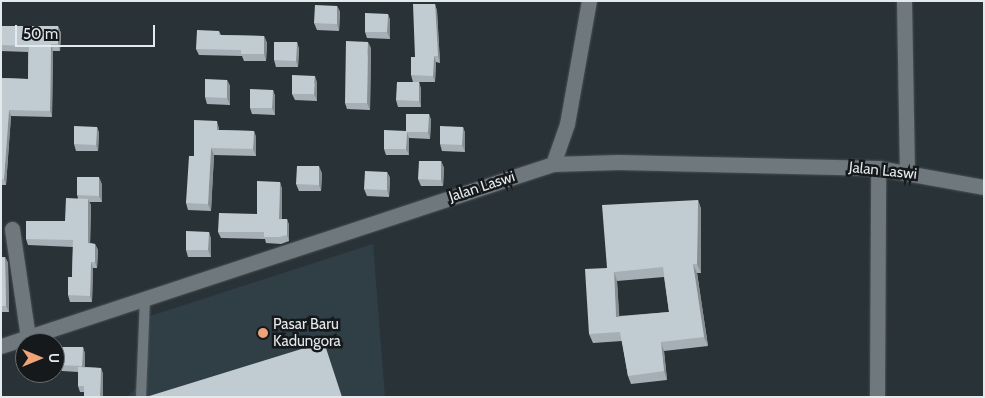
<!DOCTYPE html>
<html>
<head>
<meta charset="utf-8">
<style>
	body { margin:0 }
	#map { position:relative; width:985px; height:398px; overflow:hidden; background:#293237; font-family:Cabin,sans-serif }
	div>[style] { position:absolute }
	.built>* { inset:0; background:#303f46 }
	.roads { filter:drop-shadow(0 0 1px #495054) drop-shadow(0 0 1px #495054) }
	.lane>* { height:10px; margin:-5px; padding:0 5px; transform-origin:5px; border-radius:5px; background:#6e787d }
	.street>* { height:15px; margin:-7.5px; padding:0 7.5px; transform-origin:7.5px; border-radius:7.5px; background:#6e787d }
	.secondary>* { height:15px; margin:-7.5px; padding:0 7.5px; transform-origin:7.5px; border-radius:7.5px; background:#6e787d }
	.wall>* { inset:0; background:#a6afb5 }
	.shaded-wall>* { inset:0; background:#878f93 }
	.building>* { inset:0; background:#c1ccd2 }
	.dots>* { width:14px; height:14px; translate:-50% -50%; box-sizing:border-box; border:2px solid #15191b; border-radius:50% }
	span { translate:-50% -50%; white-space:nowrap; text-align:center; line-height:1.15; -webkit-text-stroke:5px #15191b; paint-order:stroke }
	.street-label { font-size:15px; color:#e4e9ec }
	.poi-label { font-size:15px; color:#e4e9ec }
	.left { translate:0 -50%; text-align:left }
	.frame { position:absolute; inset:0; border:2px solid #e4e9ec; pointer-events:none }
	.north { position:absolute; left:15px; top:333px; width:50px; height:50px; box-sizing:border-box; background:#15191b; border:1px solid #686c6f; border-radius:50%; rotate:90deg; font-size:14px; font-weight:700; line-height:20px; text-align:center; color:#e4e9ec }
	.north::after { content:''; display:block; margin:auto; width:18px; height:22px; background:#f0a279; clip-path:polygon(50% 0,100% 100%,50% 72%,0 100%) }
	.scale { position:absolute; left:15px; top:25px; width:140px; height:22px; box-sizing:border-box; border:2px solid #e4e9ec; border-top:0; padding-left:6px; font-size:15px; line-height:18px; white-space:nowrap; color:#e4e9ec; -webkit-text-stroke:4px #15191b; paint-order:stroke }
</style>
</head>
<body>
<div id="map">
	<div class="built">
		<i style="clip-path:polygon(373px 244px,385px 397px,127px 397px,142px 382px,147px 317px)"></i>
	</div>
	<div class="roads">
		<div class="lane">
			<i style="left:141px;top:397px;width:100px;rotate:-87.7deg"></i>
		</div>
		<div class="street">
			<i style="left:904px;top:1px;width:171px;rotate:89deg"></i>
			<i style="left:553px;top:164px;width:42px;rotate:-70.7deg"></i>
			<i style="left:567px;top:124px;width:125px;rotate:-79.9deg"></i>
			<i style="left:12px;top:229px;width:109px;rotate:81.6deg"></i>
			<i style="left:877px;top:397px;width:229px;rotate:-89.7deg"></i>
		</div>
		<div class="secondary">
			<i style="left:1px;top:346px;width:581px;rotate:-18.25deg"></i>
			<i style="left:553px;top:164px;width:65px;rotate:-1.8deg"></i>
			<i style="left:618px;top:162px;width:260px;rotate:1.3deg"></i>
			<i style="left:878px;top:168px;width:108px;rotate:10.2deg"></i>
		</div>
	</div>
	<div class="wall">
		<i style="clip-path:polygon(435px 4px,437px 11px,440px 63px,436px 62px,435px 82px,413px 82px,411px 75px,415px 57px)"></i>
		<i style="clip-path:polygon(337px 6px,340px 12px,339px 31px,317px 30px,314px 23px)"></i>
		<i style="clip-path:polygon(388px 14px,390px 20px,390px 39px,367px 38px,365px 32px)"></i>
		<i style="clip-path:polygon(1px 26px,58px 26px,61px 33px,60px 51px,53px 51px,52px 117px,11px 116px,6px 185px,1px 185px,1px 78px,28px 79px,28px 52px,1px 51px)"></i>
		<i style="clip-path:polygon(219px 31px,221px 35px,264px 36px,267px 43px,266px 61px,244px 61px,242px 56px,199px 55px,196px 49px)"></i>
		<i style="clip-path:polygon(297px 42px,299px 49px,298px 67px,276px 67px,274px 60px)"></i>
		<i style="clip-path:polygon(371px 48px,370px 110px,347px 109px,345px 103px)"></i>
		<i style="clip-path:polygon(227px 80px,230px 86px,230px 105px,207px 104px,205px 97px)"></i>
		<i style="clip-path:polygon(317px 82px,317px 101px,295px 100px,292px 94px)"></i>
		<i style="clip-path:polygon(419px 82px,421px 89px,421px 107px,398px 107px,396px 100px)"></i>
		<i style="clip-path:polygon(273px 90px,275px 96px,275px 115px,252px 114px,250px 108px)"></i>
		<i style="clip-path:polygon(429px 114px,431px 120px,430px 139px,409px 138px,409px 155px,386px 155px,384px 149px,406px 131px)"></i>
		<i style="clip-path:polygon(97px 127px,99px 133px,98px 151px,76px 151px,74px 144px)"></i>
		<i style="clip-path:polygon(463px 127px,465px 133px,465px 152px,442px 151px,440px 144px)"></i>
		<i style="clip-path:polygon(219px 128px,219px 130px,254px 131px,256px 137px,256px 156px,214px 155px,211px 211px,188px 210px,186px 203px,194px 156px)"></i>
		<i style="clip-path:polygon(441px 161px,444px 168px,443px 186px,421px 186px,418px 179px)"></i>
		<i style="clip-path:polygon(387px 172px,390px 178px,389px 197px,367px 196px,364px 189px)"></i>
		<i style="clip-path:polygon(322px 173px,321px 191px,299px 191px,296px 184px)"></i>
		<i style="clip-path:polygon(280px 182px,282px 189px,282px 219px,287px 219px,289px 225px,289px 241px,281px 244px,266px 243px,265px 239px,221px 238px,218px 232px,257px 214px)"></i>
		<i style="clip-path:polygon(102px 184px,102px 202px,89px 202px,91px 205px,90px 243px,95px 244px,98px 250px,97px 268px,93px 268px,92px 302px,70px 302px,68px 295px,72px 277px,73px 247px,28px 245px,26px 239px,65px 221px,78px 198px,77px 195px)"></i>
		<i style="clip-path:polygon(evenodd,698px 200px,701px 209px,701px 273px,697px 273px,708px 346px,664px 351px,667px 380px,631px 384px,628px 376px,622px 341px,593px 343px,589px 334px,607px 268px,698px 200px,664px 277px,669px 312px,619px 316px,617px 281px,664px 277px)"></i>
		<i style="clip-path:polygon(209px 232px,211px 239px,211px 257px,188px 257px,186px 250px)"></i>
		<i style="clip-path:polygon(1px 257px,5px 257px,8px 263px,9px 312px,1px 312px)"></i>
		<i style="clip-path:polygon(60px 347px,83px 347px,85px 354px,85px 367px,101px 368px,103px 374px,103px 396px,106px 397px,84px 397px,84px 392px,80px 392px,78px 386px,78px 372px,62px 371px,60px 365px)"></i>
	</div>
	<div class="shaded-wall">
		<i style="clip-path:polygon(435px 4px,437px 11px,440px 63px,438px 56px)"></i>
		<i style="clip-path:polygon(337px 6px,340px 12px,339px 31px,337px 24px)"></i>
		<i style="clip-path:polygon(388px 14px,390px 20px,390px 39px,387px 32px)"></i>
		<i style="clip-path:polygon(58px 26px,61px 33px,60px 51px,58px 44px)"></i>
		<i style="clip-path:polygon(264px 36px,267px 43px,266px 61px,264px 54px)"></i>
		<i style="clip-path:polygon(297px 42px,299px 49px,298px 67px,296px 61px)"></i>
		<i style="clip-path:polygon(368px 42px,371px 48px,370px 110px,367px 103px)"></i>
		<i style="clip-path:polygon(51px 44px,53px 51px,52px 117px,50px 111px)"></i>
		<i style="clip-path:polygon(434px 56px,436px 62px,435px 82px,433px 76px)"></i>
		<i style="clip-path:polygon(315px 76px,317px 82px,317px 101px,314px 94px)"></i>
		<i style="clip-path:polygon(227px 80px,230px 86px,230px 105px,227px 98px)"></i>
		<i style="clip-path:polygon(419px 82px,421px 89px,421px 107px,419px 101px)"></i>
		<i style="clip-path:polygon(273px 90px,275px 96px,275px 115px,272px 108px)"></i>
		<i style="clip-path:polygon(9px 110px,11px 116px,6px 185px,4px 179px)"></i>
		<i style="clip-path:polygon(429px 114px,431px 120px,430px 139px,428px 132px)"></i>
		<i style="clip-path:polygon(217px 121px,219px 128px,219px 136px,217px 130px)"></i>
		<i style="clip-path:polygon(97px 127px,99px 133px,98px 151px,96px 145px)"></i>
		<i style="clip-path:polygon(463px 127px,465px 133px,465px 152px,462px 145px)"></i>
		<i style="clip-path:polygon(254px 131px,256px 137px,256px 156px,253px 149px)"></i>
		<i style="clip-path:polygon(407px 132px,409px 138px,409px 155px,406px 149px)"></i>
		<i style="clip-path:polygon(211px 148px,214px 155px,211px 211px,208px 204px)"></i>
		<i style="clip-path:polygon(441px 161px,444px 168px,443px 186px,441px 180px)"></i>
		<i style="clip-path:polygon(319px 166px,322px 173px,321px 191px,319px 185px)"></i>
		<i style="clip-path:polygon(387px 172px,390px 178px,389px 197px,387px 190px)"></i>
		<i style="clip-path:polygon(99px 177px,102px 184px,102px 202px,99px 196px)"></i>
		<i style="clip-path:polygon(280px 182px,282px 189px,282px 225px,279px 219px)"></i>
		<i style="clip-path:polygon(88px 199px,91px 205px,90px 250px,88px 243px)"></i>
		<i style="clip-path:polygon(698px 200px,701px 209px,701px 273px,697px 264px)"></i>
		<i style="clip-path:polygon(287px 219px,289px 225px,289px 241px,287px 235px)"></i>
		<i style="clip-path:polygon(209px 232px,211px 239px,211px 257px,208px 250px)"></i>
		<i style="clip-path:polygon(95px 244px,98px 250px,97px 268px,95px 262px)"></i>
		<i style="clip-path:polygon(5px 257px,8px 263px,9px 312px,6px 306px)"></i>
		<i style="clip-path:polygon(91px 262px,93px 268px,92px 302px,90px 296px)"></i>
		<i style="clip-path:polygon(693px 264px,697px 273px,708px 346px,704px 337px)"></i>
		<i style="clip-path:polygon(614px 272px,617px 281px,620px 326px,616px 317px)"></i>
		<i style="clip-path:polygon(661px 342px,664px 351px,667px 380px,664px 371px)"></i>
		<i style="clip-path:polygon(83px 347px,85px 354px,85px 372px,82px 366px)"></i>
		<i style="clip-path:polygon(101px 368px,103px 374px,103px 397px,100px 397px)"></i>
	</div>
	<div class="building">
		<i style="clip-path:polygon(413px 4px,435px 4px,438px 56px,434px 56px,433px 76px,411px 75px,411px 57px,415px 57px)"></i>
		<i style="clip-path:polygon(315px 5px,337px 6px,337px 24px,314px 23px)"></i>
		<i style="clip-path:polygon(365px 13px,388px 14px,387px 32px,365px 32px)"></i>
		<i style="clip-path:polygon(1px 26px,58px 26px,58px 44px,51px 44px,50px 111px,9px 110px,4px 179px,1px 179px,1px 78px,28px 79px,29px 46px,1px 45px)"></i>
		<i style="clip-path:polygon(197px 30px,219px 31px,219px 35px,264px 36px,264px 54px,241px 54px,241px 50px,196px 49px)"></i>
		<i style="clip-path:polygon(346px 41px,368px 42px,367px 103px,345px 103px)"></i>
		<i style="clip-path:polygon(274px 42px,297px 42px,296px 61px,274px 60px)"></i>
		<i style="clip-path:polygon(292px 75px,315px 76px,314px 94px,292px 94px)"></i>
		<i style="clip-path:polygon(205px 79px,227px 80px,227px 98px,205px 97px)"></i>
		<i style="clip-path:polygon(397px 82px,419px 82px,419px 101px,396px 100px)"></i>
		<i style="clip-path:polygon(250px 89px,273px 90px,272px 108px,250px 108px)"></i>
		<i style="clip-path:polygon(406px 114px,429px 114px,428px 132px,407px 132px,406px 149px,384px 149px,384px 130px,406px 131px)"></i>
		<i style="clip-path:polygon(194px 120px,217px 121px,217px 130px,254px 131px,253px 149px,211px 148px,208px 204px,186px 203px,189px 156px,194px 156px)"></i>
		<i style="clip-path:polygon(74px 126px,97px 127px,96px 145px,74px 144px)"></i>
		<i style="clip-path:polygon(440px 126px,463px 127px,462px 145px,440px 144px)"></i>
		<i style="clip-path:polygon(419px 161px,441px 161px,441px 180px,418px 179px)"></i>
		<i style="clip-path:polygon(297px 166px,319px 166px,319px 185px,296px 184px)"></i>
		<i style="clip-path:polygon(365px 171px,387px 172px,387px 190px,364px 189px)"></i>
		<i style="clip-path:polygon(77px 177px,99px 177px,99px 196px,77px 195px)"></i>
		<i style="clip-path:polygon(257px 181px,280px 182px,279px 219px,287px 219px,287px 235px,279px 237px,264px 237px,264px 232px,218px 232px,219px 213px,257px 214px)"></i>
		<i style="clip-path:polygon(66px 198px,88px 199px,88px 243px,95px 244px,95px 262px,91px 262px,90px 296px,68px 295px,68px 277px,72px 277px,73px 240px,26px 239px,26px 221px,65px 221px)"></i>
		<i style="clip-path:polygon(evenodd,698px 200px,697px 264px,693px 264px,704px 337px,661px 342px,664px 371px,628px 376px,620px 332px,589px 334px,585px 269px,607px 268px,602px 205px,698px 200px,663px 267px,669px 312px,616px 317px,614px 272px,663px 267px)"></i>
		<i style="clip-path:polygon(186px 231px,209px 232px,208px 250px,186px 250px)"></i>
		<i style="clip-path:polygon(1px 257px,5px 257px,6px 306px,1px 306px)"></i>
		<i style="clip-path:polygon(324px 342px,342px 397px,146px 397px)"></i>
		<i style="clip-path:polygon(60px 347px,83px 347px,82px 366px,60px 365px)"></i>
		<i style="clip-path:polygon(78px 367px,101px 368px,100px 396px,106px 397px,84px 397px,84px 386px,78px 386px)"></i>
	</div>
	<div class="dots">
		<i style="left:263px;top:333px;background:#f0a279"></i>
	</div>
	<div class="street-label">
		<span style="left:883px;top:171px;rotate:6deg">Jalan Laswi</span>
		<span style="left:482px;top:187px;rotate:-18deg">Jalan Laswi</span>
	</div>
	<div class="poi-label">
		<span class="left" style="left:273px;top:333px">Pasar Baru<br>Kadungora</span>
	</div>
	<div class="frame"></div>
	<div class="north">U</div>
	<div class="scale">50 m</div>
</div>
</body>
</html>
